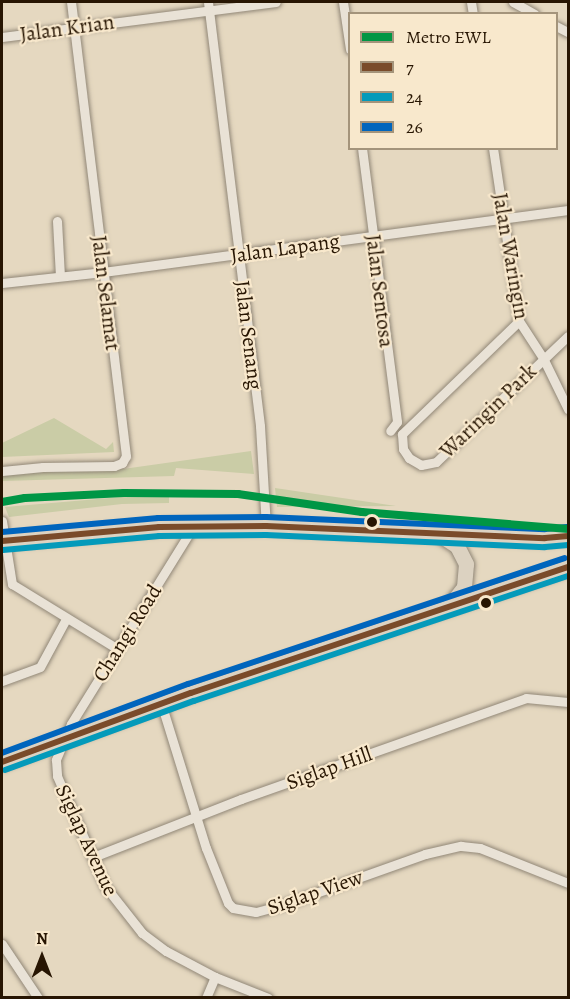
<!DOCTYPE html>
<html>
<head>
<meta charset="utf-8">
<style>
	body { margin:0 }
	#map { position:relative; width:570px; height:999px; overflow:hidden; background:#e5d8c0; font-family:Alegreya,serif }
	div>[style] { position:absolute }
	.green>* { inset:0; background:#cacca6 }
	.roads { filter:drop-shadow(0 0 2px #918777) drop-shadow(0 0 2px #918777) }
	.street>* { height:9px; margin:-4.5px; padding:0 4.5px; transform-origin:4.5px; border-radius:4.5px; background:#e9e2d6 }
	.primary>* { height:15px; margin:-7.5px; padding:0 7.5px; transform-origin:7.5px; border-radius:7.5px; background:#dcd2c1 }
	.bus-1>* { height:6px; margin:-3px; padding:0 3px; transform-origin:3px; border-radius:3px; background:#7a4b2a }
	.bus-2>* { height:6px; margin:-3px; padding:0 3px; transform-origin:3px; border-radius:3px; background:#049aba }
	.bus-3>* { height:6px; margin:-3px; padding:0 3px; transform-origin:3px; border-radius:3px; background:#0065bd }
	.metro-1>* { height:8px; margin:-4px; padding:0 4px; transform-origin:4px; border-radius:4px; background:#009645 }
	.dots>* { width:16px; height:16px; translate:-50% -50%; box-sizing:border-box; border:3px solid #f8e8cc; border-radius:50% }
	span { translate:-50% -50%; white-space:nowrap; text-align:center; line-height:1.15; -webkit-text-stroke:4.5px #f8e8cc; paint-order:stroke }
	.street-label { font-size:21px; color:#271502 }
	.frame { position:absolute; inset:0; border:3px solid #271502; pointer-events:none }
	.legend { position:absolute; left:348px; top:12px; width:210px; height:138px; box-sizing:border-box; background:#f8e8cc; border:2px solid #a4947b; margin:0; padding:8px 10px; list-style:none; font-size:18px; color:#271502 }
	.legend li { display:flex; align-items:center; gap:12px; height:30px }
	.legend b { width:30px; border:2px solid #a4947b }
	.north { position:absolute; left:12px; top:927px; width:60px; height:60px; -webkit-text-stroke:4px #f8e8cc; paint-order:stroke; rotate:0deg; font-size:16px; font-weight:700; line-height:24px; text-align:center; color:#271502 }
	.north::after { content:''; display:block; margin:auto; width:21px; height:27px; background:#271502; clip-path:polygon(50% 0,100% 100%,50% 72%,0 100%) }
</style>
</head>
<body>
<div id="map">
	<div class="green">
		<i style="clip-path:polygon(54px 418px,106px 449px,113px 442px,114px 452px,2px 457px,2px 443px)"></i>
		<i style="clip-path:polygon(251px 451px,254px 474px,176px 468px,174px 476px,2px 481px,4px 474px,46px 469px,123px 469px)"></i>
		<i style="clip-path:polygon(275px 488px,396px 506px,277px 507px)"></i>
		<i style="clip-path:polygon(121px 497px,169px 497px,169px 503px,122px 504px,9px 517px,5px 507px)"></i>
	</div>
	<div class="roads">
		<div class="street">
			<i style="left:208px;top:2px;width:427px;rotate:83deg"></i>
			<i style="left:260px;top:426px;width:100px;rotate:86.6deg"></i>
			<i style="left:343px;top:2px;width:48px;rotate:81.5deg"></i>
			<i style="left:471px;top:2px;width:12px;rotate:81deg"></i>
			<i style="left:513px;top:2px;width:25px;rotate:29deg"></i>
			<i style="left:556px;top:26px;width:13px;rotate:27deg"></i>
			<i style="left:2px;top:37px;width:276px;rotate:-7.3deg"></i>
			<i style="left:362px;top:148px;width:276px;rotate:82.7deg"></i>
			<i style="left:397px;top:422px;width:11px;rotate:128deg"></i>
			<i style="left:493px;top:148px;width:175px;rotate:81.5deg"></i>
			<i style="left:519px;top:321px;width:44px;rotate:57deg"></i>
			<i style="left:543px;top:358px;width:57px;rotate:63.9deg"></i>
			<i style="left:57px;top:221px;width:55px;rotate:86.9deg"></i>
			<i style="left:2px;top:283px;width:102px;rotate:-6.2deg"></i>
			<i style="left:103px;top:272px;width:469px;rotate:-7.6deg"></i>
			<i style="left:519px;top:321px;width:163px;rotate:136deg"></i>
			<i style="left:402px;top:434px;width:15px;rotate:86deg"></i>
			<i style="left:403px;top:449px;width:11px;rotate:56deg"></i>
			<i style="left:409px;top:458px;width:14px;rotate:30deg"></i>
			<i style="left:421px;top:465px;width:15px;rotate:-11deg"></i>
			<i style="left:436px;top:462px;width:182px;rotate:-43.7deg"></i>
			<i style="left:2px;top:471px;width:41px;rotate:-5.6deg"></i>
			<i style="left:43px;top:467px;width:71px;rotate:-0.8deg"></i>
			<i style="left:114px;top:466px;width:9px;rotate:-21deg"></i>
			<i style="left:122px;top:463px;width:8px;rotate:-60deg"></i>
			<i style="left:126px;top:456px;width:457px;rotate:-96.9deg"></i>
			<i style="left:2px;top:521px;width:64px;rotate:81deg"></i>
			<i style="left:12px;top:584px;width:122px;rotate:31.6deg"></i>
			<i style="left:193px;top:527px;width:232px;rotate:121.8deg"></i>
			<i style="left:71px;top:724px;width:39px;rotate:113deg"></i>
			<i style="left:56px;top:760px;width:16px;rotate:86deg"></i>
			<i style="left:57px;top:776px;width:120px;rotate:66.4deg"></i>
			<i style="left:105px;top:886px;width:60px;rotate:51.8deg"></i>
			<i style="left:142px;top:933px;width:30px;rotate:37deg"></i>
			<i style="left:166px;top:951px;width:55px;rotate:28deg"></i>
			<i style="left:215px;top:977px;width:57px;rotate:21.6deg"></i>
			<i style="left:2px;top:681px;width:40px;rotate:-20.2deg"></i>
			<i style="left:40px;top:667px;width:55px;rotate:-61.6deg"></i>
			<i style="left:161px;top:703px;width:152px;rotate:72.8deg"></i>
			<i style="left:206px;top:848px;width:59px;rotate:68.2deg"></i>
			<i style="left:228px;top:903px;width:7px;rotate:45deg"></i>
			<i style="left:233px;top:908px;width:23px;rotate:10deg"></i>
			<i style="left:256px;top:912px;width:27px;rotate:-15deg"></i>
			<i style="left:282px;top:905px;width:152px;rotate:-19.6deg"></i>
			<i style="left:425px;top:854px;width:37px;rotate:-13deg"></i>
			<i style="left:461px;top:846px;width:19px;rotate:6deg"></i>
			<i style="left:480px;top:848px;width:95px;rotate:21.7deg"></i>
			<i style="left:93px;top:857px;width:159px;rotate:-21.4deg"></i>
			<i style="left:241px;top:799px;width:302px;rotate:-19.5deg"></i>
			<i style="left:526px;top:698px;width:42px;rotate:5.4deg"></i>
			<i style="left:2px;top:944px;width:65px;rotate:56.3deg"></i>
			<i style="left:206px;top:998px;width:23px;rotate:-67deg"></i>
		</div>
		<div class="primary">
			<i style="left:437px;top:533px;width:24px;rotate:33deg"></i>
			<i style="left:457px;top:546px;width:20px;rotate:63deg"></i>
			<i style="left:466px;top:564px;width:23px;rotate:95deg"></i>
			<i style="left:464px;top:587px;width:23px;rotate:128deg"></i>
			<i style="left:2px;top:541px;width:158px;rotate:-5.1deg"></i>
			<i style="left:159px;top:527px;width:107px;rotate:-0.5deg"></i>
			<i style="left:266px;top:526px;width:279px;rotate:2.5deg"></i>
			<i style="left:545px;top:538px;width:23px;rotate:-5deg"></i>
			<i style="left:2px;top:762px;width:201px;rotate:-20.1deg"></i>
			<i style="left:191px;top:693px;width:397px;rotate:-18.5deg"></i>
		</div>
	</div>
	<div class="bus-1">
		<i style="left:2px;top:541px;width:158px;rotate:-5.1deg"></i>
		<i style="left:159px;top:527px;width:107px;rotate:-0.5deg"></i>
		<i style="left:266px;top:526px;width:279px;rotate:2.5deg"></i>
		<i style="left:545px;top:538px;width:23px;rotate:-5deg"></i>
		<i style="left:2px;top:762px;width:201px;rotate:-20.1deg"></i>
		<i style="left:191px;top:693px;width:397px;rotate:-18.5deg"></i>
	</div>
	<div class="bus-2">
		<i style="left:3px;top:550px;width:157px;rotate:-5.1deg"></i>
		<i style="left:159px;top:536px;width:107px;rotate:-0.5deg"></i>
		<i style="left:266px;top:535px;width:279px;rotate:2.5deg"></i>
		<i style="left:545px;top:547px;width:23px;rotate:-5deg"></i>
		<i style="left:5px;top:770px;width:201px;rotate:-20.1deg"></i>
		<i style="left:194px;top:701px;width:394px;rotate:-18.5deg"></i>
	</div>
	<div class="bus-3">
		<i style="left:2px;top:532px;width:157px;rotate:-5.1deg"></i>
		<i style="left:158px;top:518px;width:108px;rotate:-0.5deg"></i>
		<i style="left:266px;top:517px;width:279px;rotate:2.5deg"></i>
		<i style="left:545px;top:529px;width:22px;rotate:-5deg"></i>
		<i style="left:2px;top:753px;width:198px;rotate:-20.4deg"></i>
		<i style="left:188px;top:684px;width:397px;rotate:-18.5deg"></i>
	</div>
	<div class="metro-1">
		<i style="left:2px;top:502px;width:23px;rotate:-10deg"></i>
		<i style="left:25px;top:498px;width:99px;rotate:-2.9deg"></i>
		<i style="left:124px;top:493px;width:114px;rotate:0.5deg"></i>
		<i style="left:238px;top:494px;width:125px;rotate:8.3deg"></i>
		<i style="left:362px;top:512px;width:207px;rotate:4.7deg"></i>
	</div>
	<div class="dots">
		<i style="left:372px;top:522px;background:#271502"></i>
		<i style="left:486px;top:603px;background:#271502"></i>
	</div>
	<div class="street-label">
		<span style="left:67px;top:28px;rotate:-8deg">Jalan Krian</span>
		<span style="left:285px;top:248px;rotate:-8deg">Jalan Lapang</span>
		<span style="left:511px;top:256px;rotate:80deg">Jalan Waringin</span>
		<span style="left:380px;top:291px;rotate:83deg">Jalan Sentosa</span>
		<span style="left:106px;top:293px;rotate:83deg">Jalan Selamat</span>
		<span style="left:249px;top:335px;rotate:83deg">Jalan Senang</span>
		<span style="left:488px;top:411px;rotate:-44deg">Waringin Park</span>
		<span style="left:127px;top:633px;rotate:-58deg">Changi Road</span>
		<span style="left:329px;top:768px;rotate:-20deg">Siglap Hill</span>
		<span style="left:87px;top:840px;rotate:65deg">Siglap Avenue</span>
		<span style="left:315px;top:892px;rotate:-19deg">Siglap View</span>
	</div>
	<div class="frame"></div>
	<ul class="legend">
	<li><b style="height:8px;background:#009645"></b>Metro EWL</li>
	<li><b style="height:8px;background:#7a4b2a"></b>7</li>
	<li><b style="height:8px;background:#049aba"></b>24</li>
	<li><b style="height:8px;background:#0065bd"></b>26</li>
	</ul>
	<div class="north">N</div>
</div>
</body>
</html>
